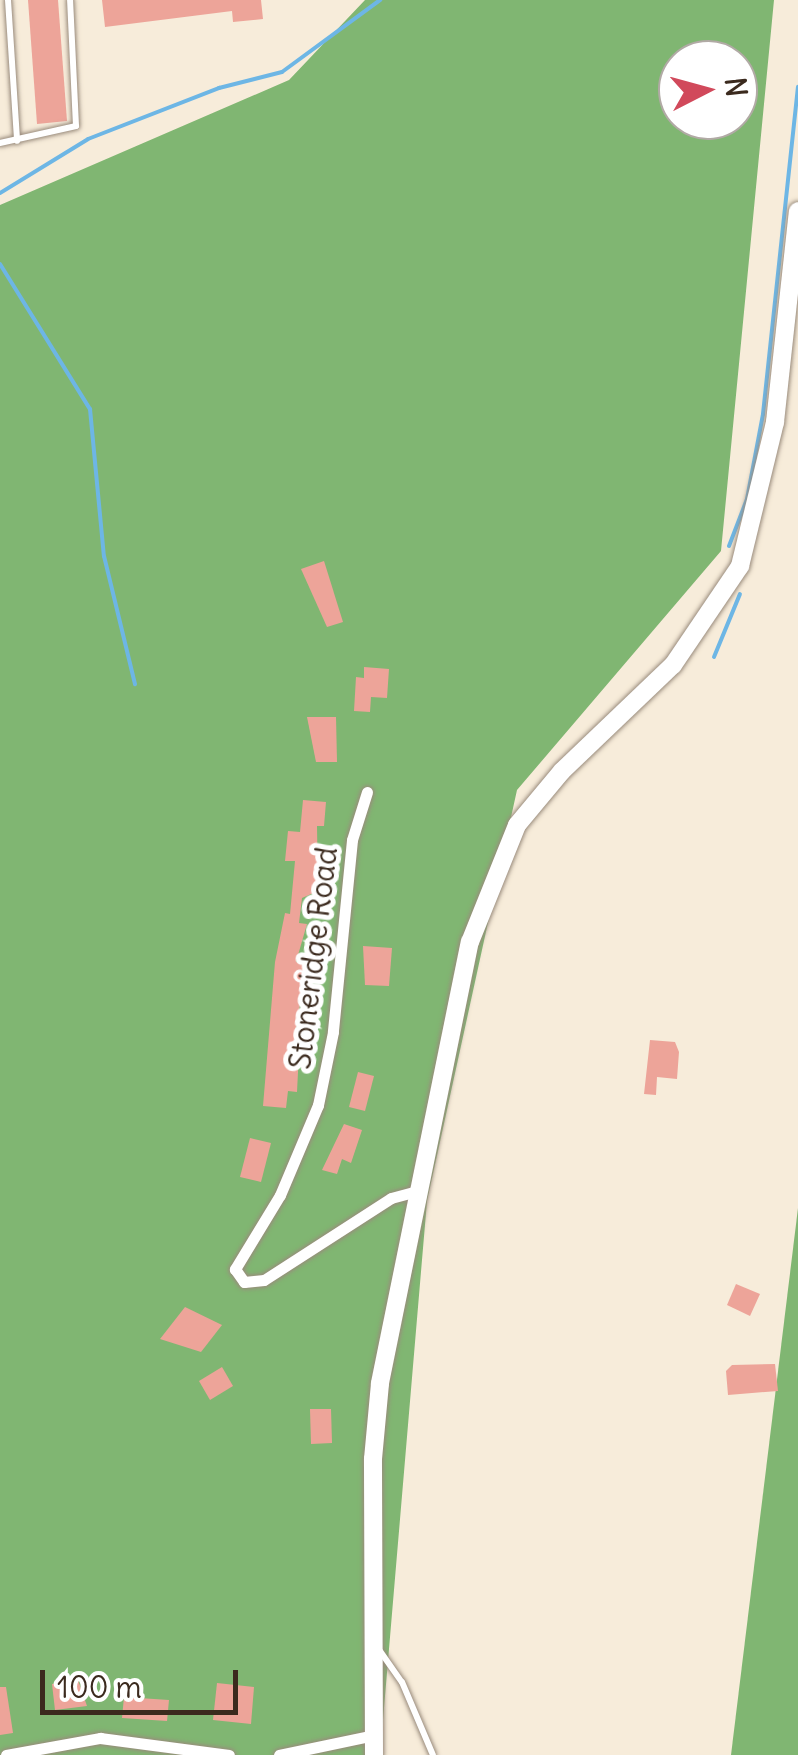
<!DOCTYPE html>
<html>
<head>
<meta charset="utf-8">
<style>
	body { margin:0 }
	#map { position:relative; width:798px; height:1755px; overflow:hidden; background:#f7ecda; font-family:Delius,sans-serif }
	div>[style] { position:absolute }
	.forest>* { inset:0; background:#80b672 }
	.stream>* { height:4px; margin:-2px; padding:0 2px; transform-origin:2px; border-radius:2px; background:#6db6e5 }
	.building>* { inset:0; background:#eda499 }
	.roads { filter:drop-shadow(0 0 2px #998b7c) drop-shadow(0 0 2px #998b7c) }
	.lane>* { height:6px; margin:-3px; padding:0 3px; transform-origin:3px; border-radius:3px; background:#fff }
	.street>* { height:11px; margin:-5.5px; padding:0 5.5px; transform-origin:5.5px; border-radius:5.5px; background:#fff }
	.secondary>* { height:18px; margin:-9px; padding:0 9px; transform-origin:9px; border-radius:9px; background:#fff }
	span { translate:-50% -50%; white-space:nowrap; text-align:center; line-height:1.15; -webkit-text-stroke:10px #fff; paint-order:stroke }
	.street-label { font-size:30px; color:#3b2a1e }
	.north { position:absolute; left:658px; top:40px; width:100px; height:100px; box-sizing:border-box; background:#fff; border:2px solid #b1aaa5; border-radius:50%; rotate:84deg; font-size:28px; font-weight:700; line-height:40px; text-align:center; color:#3b2a1e }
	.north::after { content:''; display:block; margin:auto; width:35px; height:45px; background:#d1495b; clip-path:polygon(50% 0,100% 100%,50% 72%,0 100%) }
	.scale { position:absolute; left:40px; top:1670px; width:198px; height:45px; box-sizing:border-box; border:5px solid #3b2a1e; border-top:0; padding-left:12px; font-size:30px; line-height:35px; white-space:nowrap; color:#3b2a1e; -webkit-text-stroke:8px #fff; paint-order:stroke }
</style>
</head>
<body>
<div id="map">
	<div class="forest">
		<i style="clip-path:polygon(evenodd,365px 0,774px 0,721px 551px,517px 790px,427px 1201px,380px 1755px,0 1755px,0 205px,289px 80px,365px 0,678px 60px,738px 60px,738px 120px,678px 120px,678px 60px)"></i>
		<i style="clip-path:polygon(798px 1208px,798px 1755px,731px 1755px)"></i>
	</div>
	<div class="stream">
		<i style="left:0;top:193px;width:103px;rotate:-31.5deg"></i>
		<i style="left:88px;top:139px;width:141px;rotate:-21.3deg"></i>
		<i style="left:219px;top:88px;width:65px;rotate:-14.3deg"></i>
		<i style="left:282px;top:72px;width:122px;rotate:-36.3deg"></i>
		<i style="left:0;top:264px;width:171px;rotate:58.2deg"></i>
		<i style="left:90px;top:409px;width:148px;rotate:84.6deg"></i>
		<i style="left:104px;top:556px;width:132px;rotate:76.4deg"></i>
		<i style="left:729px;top:546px;width:50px;rotate:-69deg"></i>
		<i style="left:747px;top:499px;width:86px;rotate:-79.3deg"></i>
		<i style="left:763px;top:414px;width:329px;rotate:-83.9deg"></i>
		<i style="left:714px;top:657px;width:68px;rotate:-67.6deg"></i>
	</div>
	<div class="building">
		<i style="clip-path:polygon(28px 0,58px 0,67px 121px,37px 124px)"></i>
		<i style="clip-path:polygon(102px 0,261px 0,263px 19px,233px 22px,232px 11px,105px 27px)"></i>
		<i style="clip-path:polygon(324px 561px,343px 622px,327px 627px,301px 569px)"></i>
		<i style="clip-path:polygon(364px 667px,389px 669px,387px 698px,371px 697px,370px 712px,354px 711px,356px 677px,364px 678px)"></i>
		<i style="clip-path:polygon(307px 717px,336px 717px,337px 762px,316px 762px)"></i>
		<i style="clip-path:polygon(303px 800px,326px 802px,324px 826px,317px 826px,318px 891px,302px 898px,299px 923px,307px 924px,296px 962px,306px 963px,293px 1051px,299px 1052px,297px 1092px,288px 1091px,286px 1108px,263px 1106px,275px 962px,285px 913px,290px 914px,295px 861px,285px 861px,288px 831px,300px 832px)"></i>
		<i style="clip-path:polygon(363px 946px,392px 948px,389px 986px,365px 985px)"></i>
		<i style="clip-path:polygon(650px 1040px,675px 1042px,679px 1052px,677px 1079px,657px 1077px,656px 1095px,644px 1094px)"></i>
		<i style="clip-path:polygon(358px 1072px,374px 1076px,365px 1111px,349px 1107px)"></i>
		<i style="clip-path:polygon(344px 1124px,362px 1130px,351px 1163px,342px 1159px,337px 1174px,322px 1170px)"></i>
		<i style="clip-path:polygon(250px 1138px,271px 1143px,261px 1182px,240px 1177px)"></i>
		<i style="clip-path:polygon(736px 1284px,760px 1294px,750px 1316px,727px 1305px)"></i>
		<i style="clip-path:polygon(185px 1307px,222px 1325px,201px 1352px,160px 1339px)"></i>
		<i style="clip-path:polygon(775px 1364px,778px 1391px,728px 1395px,726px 1371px,732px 1365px)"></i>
		<i style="clip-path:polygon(222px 1367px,233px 1386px,210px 1400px,199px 1381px)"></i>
		<i style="clip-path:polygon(310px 1409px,331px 1409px,332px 1443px,311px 1444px)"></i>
		<i style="clip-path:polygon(78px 1680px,87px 1706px,55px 1710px,52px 1684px)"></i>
		<i style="clip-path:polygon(217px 1683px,254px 1687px,251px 1724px,213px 1720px)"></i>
		<i style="clip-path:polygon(0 1687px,6px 1687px,13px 1733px,0 1735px)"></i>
		<i style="clip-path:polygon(124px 1697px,169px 1700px,167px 1721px,122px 1718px)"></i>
	</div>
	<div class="roads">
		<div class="lane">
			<i style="left:8px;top:0;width:141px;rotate:86.3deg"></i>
			<i style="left:0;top:143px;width:78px;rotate:-12.6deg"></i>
			<i style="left:76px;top:126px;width:126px;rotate:-92.7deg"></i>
			<i style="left:380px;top:1651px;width:38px;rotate:55deg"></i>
			<i style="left:402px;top:1682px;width:79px;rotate:67deg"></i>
		</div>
		<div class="street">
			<i style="left:367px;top:792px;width:50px;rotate:107.4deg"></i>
			<i style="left:352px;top:840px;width:193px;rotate:95.7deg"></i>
			<i style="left:333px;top:1032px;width:75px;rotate:101.6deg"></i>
			<i style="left:318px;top:1105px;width:98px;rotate:112.9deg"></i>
			<i style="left:280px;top:1195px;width:87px;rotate:121.3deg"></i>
			<i style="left:235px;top:1269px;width:16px;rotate:55deg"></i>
			<i style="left:244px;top:1282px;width:20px;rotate:-6deg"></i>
			<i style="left:264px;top:1280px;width:151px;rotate:-32.8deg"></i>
			<i style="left:391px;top:1198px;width:27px;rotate:-15deg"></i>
			<i style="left:6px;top:1755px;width:96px;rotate:-10.3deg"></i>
			<i style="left:100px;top:1738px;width:130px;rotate:7.5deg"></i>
			<i style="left:279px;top:1755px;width:98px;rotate:-11.8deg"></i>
		</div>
		<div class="secondary">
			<i style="left:374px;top:1755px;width:296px;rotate:-90.2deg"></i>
			<i style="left:373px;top:1459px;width:76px;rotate:-84.7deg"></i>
			<i style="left:380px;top:1383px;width:450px;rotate:-78.5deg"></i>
			<i style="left:470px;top:942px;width:126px;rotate:-68.1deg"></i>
			<i style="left:517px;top:825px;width:70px;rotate:-50.2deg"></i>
			<i style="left:562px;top:771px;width:153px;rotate:-43.7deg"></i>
			<i style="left:673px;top:665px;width:120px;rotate:-55.9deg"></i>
			<i style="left:740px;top:566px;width:148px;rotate:-76.3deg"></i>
			<i style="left:775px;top:422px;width:212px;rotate:-83.8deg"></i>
		</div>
	</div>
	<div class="street-label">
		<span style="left:313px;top:958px;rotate:-83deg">Stoneridge Road</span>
	</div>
	<div class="north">N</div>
	<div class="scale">100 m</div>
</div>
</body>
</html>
